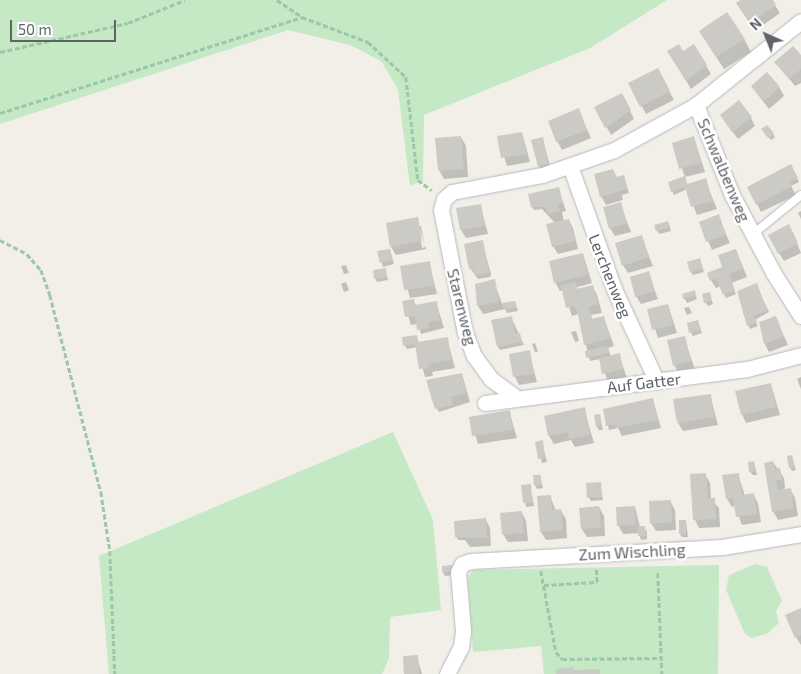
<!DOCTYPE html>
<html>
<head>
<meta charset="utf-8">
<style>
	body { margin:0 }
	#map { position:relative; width:801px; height:674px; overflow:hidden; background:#f1efe8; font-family:"Exo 2",sans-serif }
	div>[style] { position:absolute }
	.green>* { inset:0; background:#c5e8c5 }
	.shadow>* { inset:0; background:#0003 }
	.building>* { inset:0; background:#cccac5 }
	.path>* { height:2.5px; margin-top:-1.25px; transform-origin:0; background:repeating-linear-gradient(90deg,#9cc7a9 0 5px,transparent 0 7.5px) }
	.roads { filter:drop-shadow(0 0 1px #b5b8bc) drop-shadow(0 0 1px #b5b8bc) }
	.lane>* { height:8px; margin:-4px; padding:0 4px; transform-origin:4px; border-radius:4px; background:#fff }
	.street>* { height:15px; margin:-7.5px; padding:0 7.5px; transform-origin:7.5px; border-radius:7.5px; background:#fff }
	span { translate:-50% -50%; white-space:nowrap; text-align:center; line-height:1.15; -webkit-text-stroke:5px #fff; paint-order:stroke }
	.street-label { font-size:16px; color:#5f6368 }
	.north { position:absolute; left:741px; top:10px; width:50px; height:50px; -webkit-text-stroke:4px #fff; paint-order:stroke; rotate:316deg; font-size:14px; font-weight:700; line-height:20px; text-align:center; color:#5f6368 }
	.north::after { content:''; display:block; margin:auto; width:18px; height:22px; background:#5f6368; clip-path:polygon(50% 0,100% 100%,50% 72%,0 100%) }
	.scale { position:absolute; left:10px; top:20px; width:106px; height:22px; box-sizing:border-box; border:2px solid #5f6368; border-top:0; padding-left:6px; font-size:15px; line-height:18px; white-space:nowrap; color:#5f6368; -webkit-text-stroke:4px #fff; paint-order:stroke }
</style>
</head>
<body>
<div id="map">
	<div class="green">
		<i style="clip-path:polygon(0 0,667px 0,590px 48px,424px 115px,423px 180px,410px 186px,398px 89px,381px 61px,350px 45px,288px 30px,0 124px)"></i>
		<i style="clip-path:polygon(393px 432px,433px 520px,441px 610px,390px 617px,389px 658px,382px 674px,109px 674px,99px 556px)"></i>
		<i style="clip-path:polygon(755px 564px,767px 567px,782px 601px,776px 611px,779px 623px,768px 633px,752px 638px,745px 634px,726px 590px,729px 575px)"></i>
		<i style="clip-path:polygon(719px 565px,718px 674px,544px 674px,541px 646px,473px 652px,468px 578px,473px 570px)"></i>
	</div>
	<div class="shadow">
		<i style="clip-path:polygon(743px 0,771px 0,780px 13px,755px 31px,737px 4px)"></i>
		<i style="clip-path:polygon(744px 39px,751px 52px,724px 69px,708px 44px)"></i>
		<i style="clip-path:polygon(694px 46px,711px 74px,691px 89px,669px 52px,683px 53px)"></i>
		<i style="clip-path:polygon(801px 57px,801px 83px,795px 86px,776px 62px)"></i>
		<i style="clip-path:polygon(657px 69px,674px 100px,646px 114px,630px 84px)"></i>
		<i style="clip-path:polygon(752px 87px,779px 87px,784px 96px,769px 109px)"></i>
		<i style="clip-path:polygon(626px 103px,634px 119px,611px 135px,596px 108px)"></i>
		<i style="clip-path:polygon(578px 110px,591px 138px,562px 150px,557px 141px)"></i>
		<i style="clip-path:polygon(751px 118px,755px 126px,738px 139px,726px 123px)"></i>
		<i style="clip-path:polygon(522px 133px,530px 162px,507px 166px,498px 137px)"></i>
		<i style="clip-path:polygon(765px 133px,773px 134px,775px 137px,771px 140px)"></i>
		<i style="clip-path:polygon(461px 137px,466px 146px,468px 177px,444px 179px,439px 170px)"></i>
		<i style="clip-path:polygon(694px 138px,705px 172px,685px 177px,673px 143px)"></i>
		<i style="clip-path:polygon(542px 139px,551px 168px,541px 170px,539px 166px)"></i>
		<i style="clip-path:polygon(790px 166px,799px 182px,791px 186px,796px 195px,761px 212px,757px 204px)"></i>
		<i style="clip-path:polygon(613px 170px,617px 178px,623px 176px,629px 193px,622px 195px,623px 200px,606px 205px,601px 196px)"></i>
		<i style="clip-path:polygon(705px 180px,717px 209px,697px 215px,687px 189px,674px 195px,672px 191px,686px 182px,688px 185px)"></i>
		<i style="clip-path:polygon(558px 188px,566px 211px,562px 212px,564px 221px,569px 220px,573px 228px,578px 249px,558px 254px,553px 246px,555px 223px,542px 209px,534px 210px,532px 207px)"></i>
		<i style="clip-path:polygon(620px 204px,631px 232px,615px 236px,610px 228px)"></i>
		<i style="clip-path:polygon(480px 205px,488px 234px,466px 238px,461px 230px)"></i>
		<i style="clip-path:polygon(801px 211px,801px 219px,798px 213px)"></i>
		<i style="clip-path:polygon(718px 216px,730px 243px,712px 250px,700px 222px)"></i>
		<i style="clip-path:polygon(evenodd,417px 219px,426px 249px,396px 255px,391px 247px,417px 219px,418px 226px,421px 226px,425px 247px,422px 248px,418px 226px)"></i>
		<i style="clip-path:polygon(668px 222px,671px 231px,659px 234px,657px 230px)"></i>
		<i style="clip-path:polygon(793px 234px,801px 253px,784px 261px,779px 253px)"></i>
		<i style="clip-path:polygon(641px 236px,653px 266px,628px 273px,623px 265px)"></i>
		<i style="clip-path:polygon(482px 242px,491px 274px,490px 277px,478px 279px,470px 268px)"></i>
		<i style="clip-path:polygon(390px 250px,394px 264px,383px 267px,379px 252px)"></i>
		<i style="clip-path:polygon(736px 250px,747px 277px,731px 283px,736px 294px,726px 298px,721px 286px,716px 288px,711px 280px)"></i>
		<i style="clip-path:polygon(583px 254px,592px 283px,577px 287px,578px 291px,593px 287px,597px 295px,602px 313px,591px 315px,593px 320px,604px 318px,614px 346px,608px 348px,611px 357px,619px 355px,627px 378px,608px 382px,600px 359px,590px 361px,578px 314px,572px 316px,563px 290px,560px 291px,555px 282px)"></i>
		<i style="clip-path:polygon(699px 259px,704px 272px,693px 275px,691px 272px)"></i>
		<i style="clip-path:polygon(429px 262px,437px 294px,410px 298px,402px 267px)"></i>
		<i style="clip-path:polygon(346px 265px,349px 273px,344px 274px,341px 266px)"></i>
		<i style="clip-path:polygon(385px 269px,388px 280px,377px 282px,375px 278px)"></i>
		<i style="clip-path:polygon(648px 273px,658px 299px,641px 304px,636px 296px)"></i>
		<i style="clip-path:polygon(494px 281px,502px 304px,515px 302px,518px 311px,507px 313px,505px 309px,483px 314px,478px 306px,476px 285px)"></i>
		<i style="clip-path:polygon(346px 282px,349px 290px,344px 292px,341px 284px)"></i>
		<i style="clip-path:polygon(756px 285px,769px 312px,755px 320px,758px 326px,750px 329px,743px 313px,747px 312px)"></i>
		<i style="clip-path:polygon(694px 291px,697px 299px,687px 303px,683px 295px)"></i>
		<i style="clip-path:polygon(709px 294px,713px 304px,708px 306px,705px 302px)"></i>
		<i style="clip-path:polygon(413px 300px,416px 306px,436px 302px,444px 328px,421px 334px,418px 324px,411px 325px,404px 302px)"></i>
		<i style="clip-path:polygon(668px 305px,677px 333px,658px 338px,649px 310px)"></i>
		<i style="clip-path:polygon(689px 307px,692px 313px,687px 315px,684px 308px)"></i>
		<i style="clip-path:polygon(511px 317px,524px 345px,500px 350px,498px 347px)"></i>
		<i style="clip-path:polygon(775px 317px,788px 345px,769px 352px,765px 344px)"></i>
		<i style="clip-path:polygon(699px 325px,702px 333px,693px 336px,691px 333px)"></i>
		<i style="clip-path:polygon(576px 331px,579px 341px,575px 342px,571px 332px)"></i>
		<i style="clip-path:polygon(416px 336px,419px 343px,447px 339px,455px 368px,432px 372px,433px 376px,425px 377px,417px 347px,407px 349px,405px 346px,403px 338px)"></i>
		<i style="clip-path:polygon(684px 337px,695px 370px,679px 373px,674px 365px)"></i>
		<i style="clip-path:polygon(535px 343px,538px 352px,535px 352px,532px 344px)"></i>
		<i style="clip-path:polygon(529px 352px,537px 382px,519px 385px,515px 377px)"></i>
		<i style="clip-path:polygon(462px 374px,470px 402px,439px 412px,432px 400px,428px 381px)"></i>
		<i style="clip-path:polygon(801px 377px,801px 389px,797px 379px)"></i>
		<i style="clip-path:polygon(771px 385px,780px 415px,746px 423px,742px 414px)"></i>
		<i style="clip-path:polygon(710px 395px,718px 425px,683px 431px,678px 423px)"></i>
		<i style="clip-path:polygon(653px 400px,661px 428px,622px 436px,618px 428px,609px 430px,604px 410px)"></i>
		<i style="clip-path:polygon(584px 409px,594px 443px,575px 447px,571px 440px,554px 444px,549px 436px)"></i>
		<i style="clip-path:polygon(509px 411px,517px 438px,478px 444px,470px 418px)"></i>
		<i style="clip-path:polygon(599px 415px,603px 430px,599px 430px,597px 427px)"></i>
		<i style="clip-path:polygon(542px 442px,547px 462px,542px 463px,537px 443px)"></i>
		<i style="clip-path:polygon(791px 456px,796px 470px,792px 471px,790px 467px)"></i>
		<i style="clip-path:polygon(754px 462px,757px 475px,753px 475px,750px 472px)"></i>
		<i style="clip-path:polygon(773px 462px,784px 478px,785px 488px,781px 491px,790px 489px,795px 498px,798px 516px,778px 520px,773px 511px)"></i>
		<i style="clip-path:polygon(705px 474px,710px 483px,711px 499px,719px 508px,720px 527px,699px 528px,695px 520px)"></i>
		<i style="clip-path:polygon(738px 474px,745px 496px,753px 494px,758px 503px,761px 522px,742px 525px,735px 506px,732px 507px,727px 499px)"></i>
		<i style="clip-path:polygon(540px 476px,543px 488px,537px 489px,535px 485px)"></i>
		<i style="clip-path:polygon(600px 483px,603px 500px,591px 501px,589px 498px)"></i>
		<i style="clip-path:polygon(530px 485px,534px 506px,526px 507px,523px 486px)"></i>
		<i style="clip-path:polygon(550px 496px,556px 511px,561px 511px,566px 519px,567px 538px,546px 540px,541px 532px,538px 498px)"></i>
		<i style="clip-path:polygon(670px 501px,675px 510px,676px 530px,656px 531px,651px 523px)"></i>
		<i style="clip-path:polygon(599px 507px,604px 516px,605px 536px,587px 537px,582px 529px)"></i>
		<i style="clip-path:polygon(635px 507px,640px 527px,647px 531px,647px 539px,641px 540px,639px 533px,623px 534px,618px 525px)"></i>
		<i style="clip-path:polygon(522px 513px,526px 521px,528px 541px,508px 542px,503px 534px)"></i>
		<i style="clip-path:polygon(486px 520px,490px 528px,491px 546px,470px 547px,465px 540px,458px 540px,456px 536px)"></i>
		<i style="clip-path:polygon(686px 521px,688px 537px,682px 537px,680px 534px)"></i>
		<i style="clip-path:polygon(452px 566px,454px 575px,445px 576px,443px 572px)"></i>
		<i style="clip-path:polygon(801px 609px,801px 645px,796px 637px)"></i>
		<i style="clip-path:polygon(417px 657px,422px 674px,405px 674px)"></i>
	</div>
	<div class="building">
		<i style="clip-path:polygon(740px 0,773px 0,776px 5px,750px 23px,736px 3px)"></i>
		<i style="clip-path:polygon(727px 12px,745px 39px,716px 57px,699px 31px)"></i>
		<i style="clip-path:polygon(679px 44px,683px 51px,694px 44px,707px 65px,686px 81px,667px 51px)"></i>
		<i style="clip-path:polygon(793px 46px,801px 55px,801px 69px,789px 79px,774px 62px)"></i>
		<i style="clip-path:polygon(658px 68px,670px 91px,640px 107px,628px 83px)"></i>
		<i style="clip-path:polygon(767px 72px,780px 87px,764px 101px,751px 86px)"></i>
		<i style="clip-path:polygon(622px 93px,631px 110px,605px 128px,594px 107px)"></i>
		<i style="clip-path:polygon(739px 100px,752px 117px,732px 132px,720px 115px)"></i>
		<i style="clip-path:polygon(579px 108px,587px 130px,556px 142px,548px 121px)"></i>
		<i style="clip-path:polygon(767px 125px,774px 133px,768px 138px,761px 129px)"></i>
		<i style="clip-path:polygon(522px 132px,526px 154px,501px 158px,497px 136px)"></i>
		<i style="clip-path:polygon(461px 136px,464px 169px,438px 171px,435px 138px)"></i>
		<i style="clip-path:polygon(694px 136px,701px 163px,679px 169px,672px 143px)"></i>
		<i style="clip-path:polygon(543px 137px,549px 164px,538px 167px,531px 140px)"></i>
		<i style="clip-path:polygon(791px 164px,798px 178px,790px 182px,792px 186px,756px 205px,747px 187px)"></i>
		<i style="clip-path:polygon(613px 169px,616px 177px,624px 175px,628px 189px,600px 197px,594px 174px)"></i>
		<i style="clip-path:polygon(685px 176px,687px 184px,706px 178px,713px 201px,691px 207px,685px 187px,671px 192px,668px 182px)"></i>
		<i style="clip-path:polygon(559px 187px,563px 203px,558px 204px,560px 211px,548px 214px,546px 207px,531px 207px,528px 194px)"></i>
		<i style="clip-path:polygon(621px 202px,627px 223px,609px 229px,603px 207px)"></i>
		<i style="clip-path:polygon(481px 204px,485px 226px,460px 230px,456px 208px)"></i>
		<i style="clip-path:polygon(719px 214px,726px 235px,706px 242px,699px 222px)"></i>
		<i style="clip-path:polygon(418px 217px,422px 241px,390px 247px,386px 223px)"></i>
		<i style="clip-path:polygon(569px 219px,575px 241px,552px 247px,546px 224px)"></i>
		<i style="clip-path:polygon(668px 221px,670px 227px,656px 231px,654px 225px)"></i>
		<i style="clip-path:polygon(789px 224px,798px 243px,778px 254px,768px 235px)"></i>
		<i style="clip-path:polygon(642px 235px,649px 257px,622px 266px,615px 243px)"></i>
		<i style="clip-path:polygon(483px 240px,489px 273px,475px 276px,473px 268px,469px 269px,464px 244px)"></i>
		<i style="clip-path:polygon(390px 249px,393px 260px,380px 263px,377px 251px)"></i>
		<i style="clip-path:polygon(736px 249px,743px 269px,729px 274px,735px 290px,723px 295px,716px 278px,710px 281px,707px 273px,722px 267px,718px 255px)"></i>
		<i style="clip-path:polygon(583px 253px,588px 275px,554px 283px,549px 261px)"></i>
		<i style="clip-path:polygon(700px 258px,703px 268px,690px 272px,687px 262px)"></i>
		<i style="clip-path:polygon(430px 261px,434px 286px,404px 290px,400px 266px)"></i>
		<i style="clip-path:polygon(386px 268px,387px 277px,374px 279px,373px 270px)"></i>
		<i style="clip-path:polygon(649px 271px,655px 291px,635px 297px,630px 277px)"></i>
		<i style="clip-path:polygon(495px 279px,499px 302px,477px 306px,475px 284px)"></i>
		<i style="clip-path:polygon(576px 282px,577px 289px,593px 285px,598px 304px,589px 307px,592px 319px,604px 316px,610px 338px,584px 345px,577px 310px,573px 306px,566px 308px,561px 286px)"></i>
		<i style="clip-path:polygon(757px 283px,767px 311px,754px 316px,757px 322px,747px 326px,737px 291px)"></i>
		<i style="clip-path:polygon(695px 290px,696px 296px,683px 299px,682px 294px)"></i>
		<i style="clip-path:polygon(710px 292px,712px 301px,704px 303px,702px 294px)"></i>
		<i style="clip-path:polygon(414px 299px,415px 305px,437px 301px,440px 320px,428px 322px,429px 328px,417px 330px,415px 316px,405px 317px,402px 301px)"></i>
		<i style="clip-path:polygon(515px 301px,517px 307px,504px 310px,502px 303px)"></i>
		<i style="clip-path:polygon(668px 304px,673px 325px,652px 330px,647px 309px)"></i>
		<i style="clip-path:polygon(512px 316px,515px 334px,520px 333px,522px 342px,497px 347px,491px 320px)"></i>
		<i style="clip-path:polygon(776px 316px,784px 337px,764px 344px,759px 322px)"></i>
		<i style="clip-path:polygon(698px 320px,701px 330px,689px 333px,687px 323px)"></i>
		<i style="clip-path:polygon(417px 335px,418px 342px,448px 337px,451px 360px,428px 364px,429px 368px,419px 369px,415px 344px,403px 346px,402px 337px)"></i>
		<i style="clip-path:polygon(685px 336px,691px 361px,673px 366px,667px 340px)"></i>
		<i style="clip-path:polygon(608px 346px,609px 353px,586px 358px,585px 351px)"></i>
		<i style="clip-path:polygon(530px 350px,534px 374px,513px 377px,509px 354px)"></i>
		<i style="clip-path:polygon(620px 353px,623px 369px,602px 374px,599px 358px)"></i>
		<i style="clip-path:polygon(462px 373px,466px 393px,451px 397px,453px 405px,435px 409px,426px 380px)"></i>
		<i style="clip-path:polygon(771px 383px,776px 407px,741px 415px,735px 391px)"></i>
		<i style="clip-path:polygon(711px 394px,714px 417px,677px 423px,673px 399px)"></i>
		<i style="clip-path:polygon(653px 398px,658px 420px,616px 428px,615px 425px,606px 426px,603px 409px)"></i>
		<i style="clip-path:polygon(585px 407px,590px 435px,569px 439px,568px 432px,548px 436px,544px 416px)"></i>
		<i style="clip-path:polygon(510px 410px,513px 430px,472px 436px,469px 417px)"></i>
		<i style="clip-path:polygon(600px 414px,602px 426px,596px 427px,594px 415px)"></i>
		<i style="clip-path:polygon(543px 440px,545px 458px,538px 459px,535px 442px)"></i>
		<i style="clip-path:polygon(792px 455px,795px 467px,789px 468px,787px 456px)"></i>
		<i style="clip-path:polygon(754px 461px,756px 471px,749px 472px,748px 462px)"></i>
		<i style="clip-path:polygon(773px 461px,775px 469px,780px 468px,782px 480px,776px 480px,778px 490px,791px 488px,794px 508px,772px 512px,764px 463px)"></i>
		<i style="clip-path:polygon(706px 473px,708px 498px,715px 498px,716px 519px,693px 520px,690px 474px)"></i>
		<i style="clip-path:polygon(739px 473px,742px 495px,754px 493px,757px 514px,736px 517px,733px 498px,726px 499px,722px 475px)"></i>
		<i style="clip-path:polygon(533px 475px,541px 475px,541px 485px,534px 485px)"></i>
		<i style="clip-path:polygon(601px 482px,602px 497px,587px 498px,586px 483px)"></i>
		<i style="clip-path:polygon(531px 484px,532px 503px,523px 503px,521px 485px)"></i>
		<i style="clip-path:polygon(551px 495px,552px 510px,561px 509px,563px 530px,540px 532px,537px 496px)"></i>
		<i style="clip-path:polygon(671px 500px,672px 522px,650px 524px,649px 501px)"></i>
		<i style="clip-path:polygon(599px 506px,601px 528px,581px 529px,579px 508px)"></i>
		<i style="clip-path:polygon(635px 506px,636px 525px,617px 526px,616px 507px)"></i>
		<i style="clip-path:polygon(522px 511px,524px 533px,502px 535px,500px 513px)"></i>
		<i style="clip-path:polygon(486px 518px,487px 538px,455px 537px,454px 521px)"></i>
		<i style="clip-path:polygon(679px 520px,686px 520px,686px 534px,679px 534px)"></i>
		<i style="clip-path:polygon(637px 526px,645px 526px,646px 536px,638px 536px)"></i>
		<i style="clip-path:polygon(453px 565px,453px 572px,442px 572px,442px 566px)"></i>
		<i style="clip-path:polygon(801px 608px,801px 635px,795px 638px,785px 615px)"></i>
		<i style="clip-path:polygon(418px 655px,419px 674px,404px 674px,403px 656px)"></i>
		<i style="clip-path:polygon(574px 667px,574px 670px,600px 669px,600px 674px,556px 674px,556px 669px)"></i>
	</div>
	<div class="path">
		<i style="left:277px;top:0;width:30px;rotate:34deg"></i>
		<i style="left:0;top:52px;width:131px;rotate:-12.8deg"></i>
		<i style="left:128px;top:23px;width:61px;rotate:-22deg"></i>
		<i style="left:0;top:113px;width:317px;rotate:-17.6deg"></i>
		<i style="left:302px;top:17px;width:71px;rotate:20.7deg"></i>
		<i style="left:368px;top:42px;width:52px;rotate:42.6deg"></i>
		<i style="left:406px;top:77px;width:104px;rotate:83.4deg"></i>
		<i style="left:418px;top:180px;width:17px;rotate:36deg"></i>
		<i style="left:0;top:240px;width:30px;rotate:27deg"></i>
		<i style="left:27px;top:254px;width:21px;rotate:49deg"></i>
		<i style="left:41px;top:270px;width:27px;rotate:70deg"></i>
		<i style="left:50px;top:295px;width:203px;rotate:75.5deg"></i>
		<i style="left:101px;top:492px;width:60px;rotate:81.3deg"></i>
		<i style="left:110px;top:551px;width:123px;rotate:87.7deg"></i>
		<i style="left:541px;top:571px;width:82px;rotate:79.5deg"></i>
		<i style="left:556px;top:652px;width:9px;rotate:49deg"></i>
		<i style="left:562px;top:659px;width:99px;rotate:-0.6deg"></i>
		<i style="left:658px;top:573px;width:101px;rotate:87.7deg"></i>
		<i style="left:544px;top:585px;width:53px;rotate:-3.2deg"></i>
		<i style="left:597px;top:582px;width:15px;rotate:-94deg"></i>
	</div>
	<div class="roads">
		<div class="lane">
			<i style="left:752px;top:235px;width:63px;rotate:-39.2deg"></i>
		</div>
		<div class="street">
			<i style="left:696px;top:105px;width:97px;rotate:68.2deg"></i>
			<i style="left:732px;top:195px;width:89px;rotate:62deg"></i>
			<i style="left:774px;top:274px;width:50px;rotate:57.3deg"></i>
			<i style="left:570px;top:166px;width:131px;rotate:70.3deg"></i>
			<i style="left:614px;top:289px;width:102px;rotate:65.2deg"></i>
			<i style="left:517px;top:398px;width:32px;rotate:-144deg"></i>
			<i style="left:491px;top:379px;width:29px;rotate:-126deg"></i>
			<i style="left:474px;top:356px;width:25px;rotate:-111deg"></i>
			<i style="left:465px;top:333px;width:125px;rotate:-101deg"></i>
			<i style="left:441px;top:210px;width:11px;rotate:-75deg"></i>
			<i style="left:444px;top:199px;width:11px;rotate:-41deg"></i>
			<i style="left:452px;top:192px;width:92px;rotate:-10.7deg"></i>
			<i style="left:542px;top:175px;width:76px;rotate:-19.1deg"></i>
			<i style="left:614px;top:150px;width:94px;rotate:-28.8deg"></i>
			<i style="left:696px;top:105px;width:134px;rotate:-38.7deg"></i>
			<i style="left:485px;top:403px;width:264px;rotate:-7.4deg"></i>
			<i style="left:747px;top:369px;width:56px;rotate:-14.5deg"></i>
			<i style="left:447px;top:674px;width:30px;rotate:-63deg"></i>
			<i style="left:461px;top:647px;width:16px;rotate:-83deg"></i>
			<i style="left:463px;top:631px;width:59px;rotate:-94.8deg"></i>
			<i style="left:458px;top:572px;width:9px;rotate:-63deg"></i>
			<i style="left:462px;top:564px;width:9px;rotate:-18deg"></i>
			<i style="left:471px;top:561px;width:251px;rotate:-3.2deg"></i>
			<i style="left:722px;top:547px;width:80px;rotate:-9.3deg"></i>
		</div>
	</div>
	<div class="street-label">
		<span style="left:724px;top:170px;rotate:67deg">Schwalbenweg</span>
		<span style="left:610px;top:276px;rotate:68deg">Lerchenweg</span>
		<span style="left:462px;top:307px;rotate:76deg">Starenweg</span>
		<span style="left:644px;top:383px;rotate:-7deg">Auf Gatter</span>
		<span style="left:632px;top:552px;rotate:-3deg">Zum Wischling</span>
	</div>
	<div class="north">N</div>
	<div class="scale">50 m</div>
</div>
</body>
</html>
